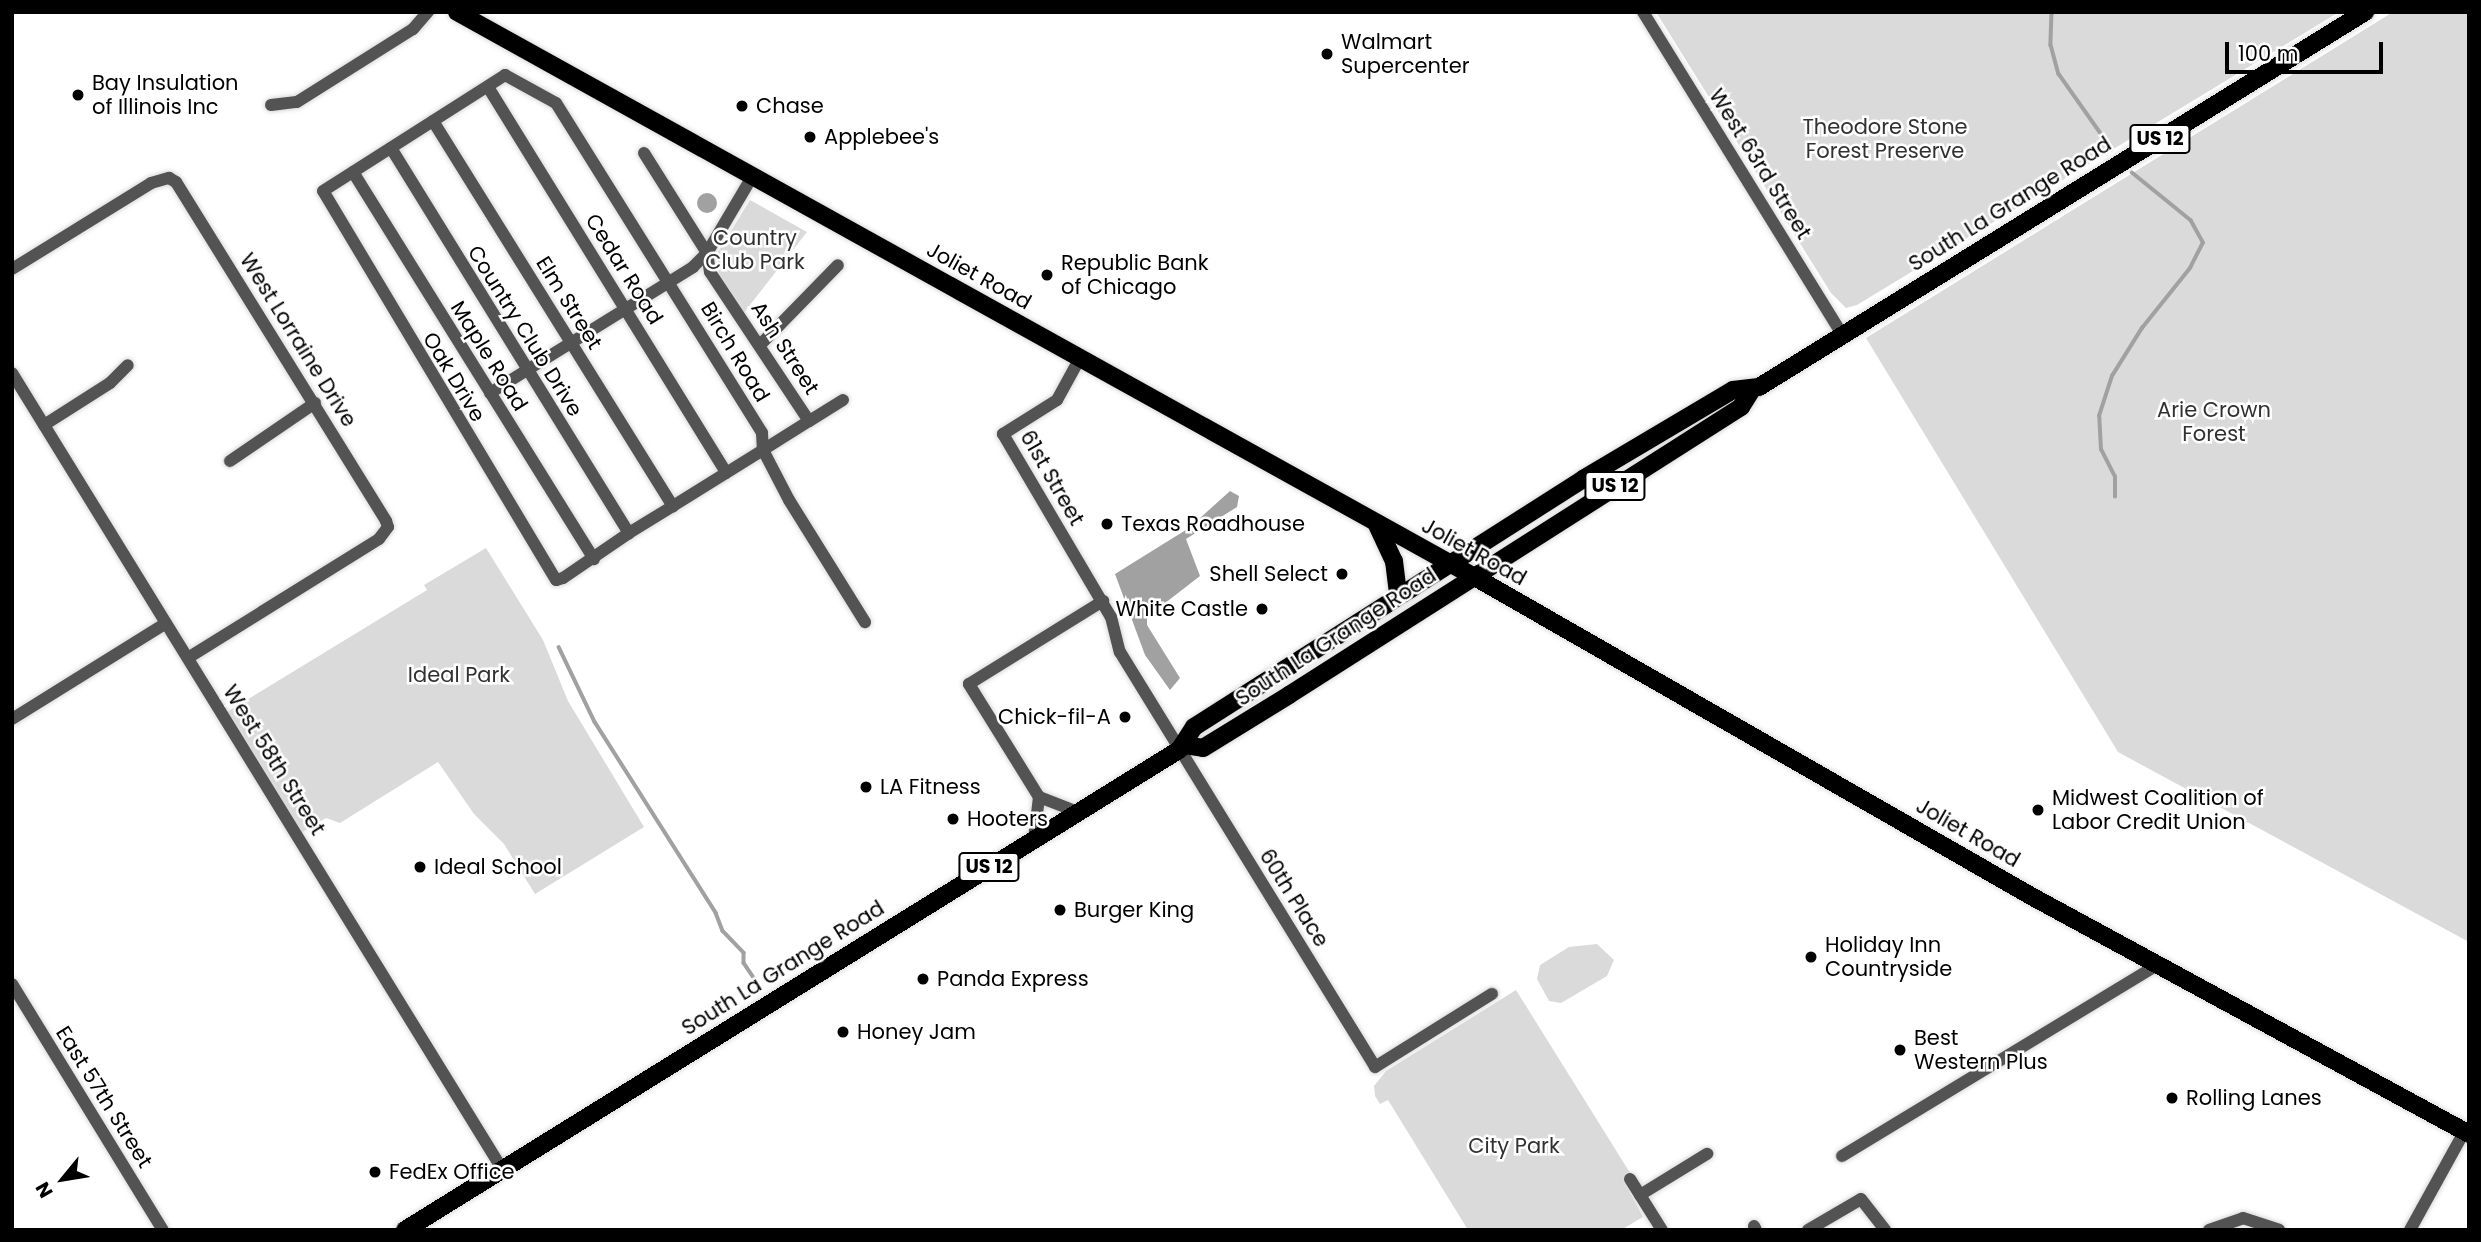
<!DOCTYPE html>
<html>
<head>
<meta charset="utf-8">
<style>
	body { margin:0 }
	#map { position:relative; width:2481px; height:1242px; overflow:hidden; background:#fff; font-family:Poppins,sans-serif }
	div>[style] { position:absolute }
	.green>* { inset:0; background:#dadada }
	.water>* { inset:0; background:#a1a1a1 }
	.round { border-radius:50% }
	.stream>* { height:3.5px; margin:-1.75px; padding:0 1.75px; transform-origin:1.75px; border-radius:1.75px; background:#a1a1a1 }
	.roads { filter:drop-shadow(0 0 2px #dbdbdb) drop-shadow(0 0 2px #dbdbdb) }
	.street>* { height:12px; margin:-6px; padding:0 6px; transform-origin:6px; border-radius:6px; background:#535353 }
	.primary>* { height:18px; margin:-9px; padding:0 9px; transform-origin:9px; border-radius:9px; background:#000 }
	.dots>* { width:19px; height:19px; translate:-50% -50%; box-sizing:border-box; border:4px solid #fff; border-radius:50% }
	span { translate:-50% -50%; white-space:nowrap; text-align:center; line-height:1.15; -webkit-text-stroke:5px #fff; paint-order:stroke }
	.shield-label span { padding:2px 5px; background:#fff; border:2px solid; border-radius:5px; -webkit-text-stroke-width:0 }
	.shield-label { font-size:19px; color:#000; font-weight:700 }
	.poi-label { font-size:21px; color:#000 }
	.left { translate:0 -50%; text-align:left }
	.right { translate:-100% -50%; text-align:right }
	.park-label { font-size:21px; color:#313131 }
	.street-label { font-size:21px; color:#000 }
	.frame { position:absolute; inset:0; border:14px solid #000; pointer-events:none }
	.north { position:absolute; left:28px; top:1144px; width:70px; height:70px; -webkit-text-stroke:5px #fff; paint-order:stroke; rotate:240deg; font-size:19px; font-weight:700; line-height:28px; text-align:center; color:#000 }
	.north::after { content:''; display:block; margin:auto; width:24px; height:32px; background:#000; clip-path:polygon(50% 0,100% 100%,50% 72%,0 100%) }
	.scale { position:absolute; left:2225px; top:42px; width:158px; height:32px; box-sizing:border-box; border:4px solid #000; border-top:0; padding-left:9px; font-size:21px; line-height:24px; white-space:nowrap; color:#000; -webkit-text-stroke:5px #fff; paint-order:stroke }
</style>
</head>
<body>
<div id="map">
	<div class="green">
		<i style="clip-path:polygon(1656px 12px,2339px 12px,1857px 305px,1846px 308px,1831px 293px)"></i>
		<i style="clip-path:polygon(2393px 12px,2469px 12px,2469px 942px,2118px 752px,1866px 338px)"></i>
		<i style="clip-path:polygon(750px 200px,807px 232px,742px 315px,719px 280px,718px 252px)"></i>
		<i style="clip-path:polygon(486px 548px,543px 640px,568px 701px,644px 827px,535px 894px,504px 844px,474px 814px,438px 762px,340px 823px,326px 818px,301px 833px,227px 712px,427px 590px,424px 585px)"></i>
		<i style="clip-path:polygon(1597px 944px,1614px 960px,1607px 976px,1561px 1003px,1549px 1001px,1537px 979px,1540px 965px,1569px 947px)"></i>
		<i style="clip-path:polygon(1516px 990px,1632px 1176px,1624px 1181px,1643px 1217px,1621px 1230px,1468px 1230px,1388px 1100px,1380px 1104px,1375px 1096px,1374px 1086px,1386px 1071px)"></i>
	</div>
	<div class="water">
		<i class="round" style="left:697px;top:193px;width:20px;height:20px"></i>
		<i style="clip-path:polygon(1230px 491px,1239px 496px,1237px 507px,1186px 539px,1200px 576px,1147px 617px,1147px 625px,1180px 678px,1170px 690px,1145px 655px,1115px 574px,1189px 528px)"></i>
	</div>
	<div class="stream">
		<i style="left:2052px;top:12px;width:33px;rotate:92deg"></i>
		<i style="left:2051px;top:45px;width:30px;rotate:75deg"></i>
		<i style="left:2059px;top:74px;width:92px;rotate:54.8deg"></i>
		<i style="left:2115px;top:497px;width:20px;rotate:-90deg"></i>
		<i style="left:2115px;top:477px;width:30px;rotate:-117deg"></i>
		<i style="left:2101px;top:450px;width:34px;rotate:-93deg"></i>
		<i style="left:2099px;top:416px;width:42px;rotate:-72deg"></i>
		<i style="left:2112px;top:376px;width:57px;rotate:-58deg"></i>
		<i style="left:2142px;top:328px;width:77px;rotate:-51.3deg"></i>
		<i style="left:2190px;top:268px;width:28px;rotate:-63deg"></i>
		<i style="left:2203px;top:243px;width:25px;rotate:-119deg"></i>
		<i style="left:2191px;top:221px;width:76px;rotate:-140.9deg"></i>
		<i style="left:559px;top:647px;width:83px;rotate:64.4deg"></i>
		<i style="left:595px;top:722px;width:226px;rotate:57.6deg"></i>
		<i style="left:716px;top:913px;width:19px;rotate:69deg"></i>
		<i style="left:723px;top:931px;width:30px;rotate:46deg"></i>
		<i style="left:744px;top:953px;width:10px;rotate:90deg"></i>
		<i style="left:744px;top:963px;width:29px;rotate:56deg"></i>
	</div>
	<div class="roads">
		<div class="street">
			<i style="left:1643px;top:12px;width:381px;rotate:58.3deg"></i>
			<i style="left:488px;top:87px;width:453px;rotate:58.3deg"></i>
			<i style="left:271px;top:105px;width:26px;rotate:-7deg"></i>
			<i style="left:297px;top:102px;width:137px;rotate:-32.2deg"></i>
			<i style="left:413px;top:29px;width:23px;rotate:-49deg"></i>
			<i style="left:433px;top:121px;width:454px;rotate:58.1deg"></i>
			<i style="left:391px;top:148px;width:453px;rotate:58.3deg"></i>
			<i style="left:644px;top:153px;width:118px;rotate:57.8deg"></i>
			<i style="left:707px;top:253px;width:19px;rotate:81deg"></i>
			<i style="left:710px;top:272px;width:179px;rotate:56.4deg"></i>
			<i style="left:353px;top:172px;width:456px;rotate:58.1deg"></i>
			<i style="left:12px;top:269px;width:163px;rotate:-31.7deg"></i>
			<i style="left:151px;top:183px;width:19px;rotate:-16deg"></i>
			<i style="left:169px;top:178px;width:8px;rotate:30deg"></i>
			<i style="left:176px;top:182px;width:399px;rotate:58.2deg"></i>
			<i style="left:386px;top:521px;width:6px;rotate:72deg"></i>
			<i style="left:388px;top:527px;width:15px;rotate:127deg"></i>
			<i style="left:379px;top:539px;width:225px;rotate:148.1deg"></i>
			<i style="left:761px;top:344px;width:110px;rotate:-45.7deg"></i>
			<i style="left:1080px;top:358px;width:48px;rotate:118.7deg"></i>
			<i style="left:1057px;top:400px;width:64px;rotate:147.8deg"></i>
			<i style="left:1003px;top:434px;width:212px;rotate:59.5deg"></i>
			<i style="left:1111px;top:617px;width:36px;rotate:76deg"></i>
			<i style="left:1120px;top:652px;width:487px;rotate:58.4deg"></i>
			<i style="left:1375px;top:1067px;width:138px;rotate:-32deg"></i>
			<i style="left:12px;top:373px;width:935px;rotate:58.38deg"></i>
			<i style="left:490px;top:393px;width:239px;rotate:-31.8deg"></i>
			<i style="left:693px;top:267px;width:20px;rotate:-45deg"></i>
			<i style="left:707px;top:253px;width:88px;rotate:-59.4deg"></i>
			<i style="left:843px;top:400px;width:40px;rotate:148deg"></i>
			<i style="left:809px;top:421px;width:54px;rotate:147.8deg"></i>
			<i style="left:763px;top:450px;width:44px;rotate:148.1deg"></i>
			<i style="left:726px;top:473px;width:62px;rotate:148.1deg"></i>
			<i style="left:673px;top:506px;width:52px;rotate:148.5deg"></i>
			<i style="left:629px;top:533px;width:80px;rotate:145.7deg"></i>
			<i style="left:563px;top:578px;width:7px;rotate:164deg"></i>
			<i style="left:556px;top:580px;width:453px;rotate:-120.9deg"></i>
			<i style="left:323px;top:191px;width:216px;rotate:-32.5deg"></i>
			<i style="left:505px;top:75px;width:58px;rotate:28.8deg"></i>
			<i style="left:556px;top:103px;width:389px;rotate:58deg"></i>
			<i style="left:762px;top:433px;width:17px;rotate:87deg"></i>
			<i style="left:763px;top:450px;width:56px;rotate:62.5deg"></i>
			<i style="left:789px;top:500px;width:144px;rotate:58.1deg"></i>
			<i style="left:44px;top:425px;width:78px;rotate:-32.5deg"></i>
			<i style="left:110px;top:383px;width:25px;rotate:-45deg"></i>
			<i style="left:230px;top:461px;width:103px;rotate:-34.3deg"></i>
			<i style="left:12px;top:719px;width:181px;rotate:-31.9deg"></i>
			<i style="left:1078px;top:812px;width:42px;rotate:-159deg"></i>
			<i style="left:1039px;top:797px;width:133px;rotate:-121.8deg"></i>
			<i style="left:969px;top:684px;width:158px;rotate:-31.8deg"></i>
			<i style="left:1034px;top:839px;width:42px;rotate:-83.2deg"></i>
			<i style="left:12px;top:984px;width:289px;rotate:58.5deg"></i>
			<i style="left:1842px;top:1156px;width:369px;rotate:-31.2deg"></i>
			<i style="left:1630px;top:1179px;width:60px;rotate:57.9deg"></i>
			<i style="left:1640px;top:1195px;width:79px;rotate:-31.5deg"></i>
			<i style="left:1754px;top:1226px;width:4px;rotate:63deg"></i>
			<i style="left:1808px;top:1230px;width:61px;rotate:-30.3deg"></i>
			<i style="left:1861px;top:1199px;width:39px;rotate:52deg"></i>
			<i style="left:2209px;top:1230px;width:36px;rotate:-19deg"></i>
			<i style="left:2243px;top:1218px;width:38px;rotate:18deg"></i>
			<i style="left:2410px;top:1230px;width:112px;rotate:-61.1deg"></i>
		</div>
		<div class="primary">
			<i style="left:457px;top:12px;width:1162px;rotate:29.04deg"></i>
			<i style="left:1473px;top:576px;width:643px;rotate:29.83deg"></i>
			<i style="left:2031px;top:896px;width:498px;rotate:28.5deg"></i>
			<i style="left:1377px;top:525px;width:40px;rotate:65deg"></i>
			<i style="left:1394px;top:561px;width:35px;rotate:83deg"></i>
			<i style="left:1185px;top:745px;width:18px;rotate:9deg"></i>
			<i style="left:1203px;top:748px;width:101px;rotate:-31.6deg"></i>
			<i style="left:1289px;top:695px;width:536px;rotate:-32.5deg"></i>
			<i style="left:1741px;top:407px;width:19px;rotate:-58deg"></i>
			<i style="left:405px;top:1230px;width:911px;rotate:-31.81deg"></i>
			<i style="left:1179px;top:750px;width:27px;rotate:-57deg"></i>
			<i style="left:1194px;top:727px;width:461px;rotate:-32.5deg"></i>
			<i style="left:1583px;top:479px;width:174px;rotate:-30.7deg"></i>
			<i style="left:1733px;top:390px;width:26px;rotate:-7deg"></i>
			<i style="left:1759px;top:387px;width:713px;rotate:-31.75deg"></i>
		</div>
	</div>
	<div class="dots">
		<i style="left:1327px;top:54px;background:#000"></i>
		<i style="left:78px;top:95px;background:#000"></i>
		<i style="left:742px;top:106px;background:#000"></i>
		<i style="left:810px;top:137px;background:#000"></i>
		<i style="left:1047px;top:275px;background:#000"></i>
		<i style="left:1107px;top:524px;background:#000"></i>
		<i style="left:1342px;top:574px;background:#000"></i>
		<i style="left:1262px;top:609px;background:#000"></i>
		<i style="left:1125px;top:717px;background:#000"></i>
		<i style="left:866px;top:787px;background:#000"></i>
		<i style="left:2038px;top:810px;background:#000"></i>
		<i style="left:953px;top:819px;background:#000"></i>
		<i style="left:420px;top:867px;background:#000"></i>
		<i style="left:1060px;top:910px;background:#000"></i>
		<i style="left:1811px;top:957px;background:#000"></i>
		<i style="left:923px;top:979px;background:#000"></i>
		<i style="left:843px;top:1032px;background:#000"></i>
		<i style="left:1900px;top:1050px;background:#000"></i>
		<i style="left:2172px;top:1098px;background:#000"></i>
		<i style="left:375px;top:1172px;background:#000"></i>
	</div>
	<div class="shield-label">
		<span style="left:2160px;top:139px">US 12</span>
		<span style="left:1615px;top:486px">US 12</span>
		<span style="left:989px;top:867px">US 12</span>
	</div>
	<div class="poi-label">
		<span class="left" style="left:1341px;top:54px">Walmart<br>Supercenter</span>
		<span class="left" style="left:92px;top:95px">Bay Insulation<br>of Illinois Inc</span>
		<span class="left" style="left:756px;top:106px">Chase</span>
		<span class="left" style="left:824px;top:137px">Applebee's</span>
		<span class="left" style="left:1061px;top:275px">Republic Bank<br>of Chicago</span>
		<span class="left" style="left:1121px;top:524px">Texas Roadhouse</span>
		<span class="right" style="left:1328px;top:574px">Shell Select</span>
		<span class="right" style="left:1248px;top:609px">White Castle</span>
		<span class="right" style="left:1111px;top:717px">Chick-fil-A</span>
		<span class="left" style="left:880px;top:787px">LA Fitness</span>
		<span class="left" style="left:2052px;top:810px">Midwest Coalition of<br>Labor Credit Union</span>
		<span class="left" style="left:967px;top:819px">Hooters</span>
		<span class="left" style="left:434px;top:867px">Ideal School</span>
		<span class="left" style="left:1074px;top:910px">Burger King</span>
		<span class="left" style="left:1825px;top:957px">Holiday Inn<br>Countryside</span>
		<span class="left" style="left:937px;top:979px">Panda Express</span>
		<span class="left" style="left:857px;top:1032px">Honey Jam</span>
		<span class="left" style="left:1914px;top:1050px">Best<br>Western Plus</span>
		<span class="left" style="left:2186px;top:1098px">Rolling Lanes</span>
		<span class="left" style="left:389px;top:1172px">FedEx Office</span>
	</div>
	<div class="park-label">
		<span style="left:1885px;top:139px">Theodore Stone<br>Forest Preserve</span>
		<span style="left:755px;top:250px">Country<br>Club Park</span>
		<span style="left:2214px;top:422px">Arie Crown<br>Forest</span>
		<span style="left:459px;top:675px">Ideal Park</span>
		<span style="left:1514px;top:1146px">City Park</span>
	</div>
	<div class="street-label">
		<span style="left:1760px;top:164px;rotate:58deg">West 63rd Street</span>
		<span style="left:2010px;top:204px;rotate:-32deg">South La Grange Road</span>
		<span style="left:624px;top:269px;rotate:58deg">Cedar Road</span>
		<span style="left:979px;top:276px;rotate:29deg">Joliet Road</span>
		<span style="left:569px;top:303px;rotate:58deg">Elm Street</span>
		<span style="left:525px;top:331px;rotate:58deg">Country Club Drive</span>
		<span style="left:298px;top:340px;rotate:58deg">West Lorraine Drive</span>
		<span style="left:785px;top:348px;rotate:57deg">Ash Street</span>
		<span style="left:735px;top:352px;rotate:59deg">Birch Road</span>
		<span style="left:489px;top:356px;rotate:58deg">Maple Road</span>
		<span style="left:454px;top:377px;rotate:59deg">Oak Drive</span>
		<span style="left:1052px;top:478px;rotate:60deg">61st Street</span>
		<span style="left:1474px;top:552px;rotate:29deg">Joliet Road</span>
		<span style="left:1336px;top:637px;rotate:-33deg">South La Grange Road</span>
		<span style="left:274px;top:760px;rotate:58deg">West 58th Street</span>
		<span style="left:1968px;top:833px;rotate:30deg">Joliet Road</span>
		<span style="left:1294px;top:898px;rotate:58deg">60th Place</span>
		<span style="left:783px;top:968px;rotate:-32deg">South La Grange Road</span>
		<span style="left:104px;top:1097px;rotate:58deg">East 57th Street</span>
	</div>
	<div class="frame"></div>
	<div class="north">N</div>
	<div class="scale">100 m</div>
</div>
</body>
</html>
